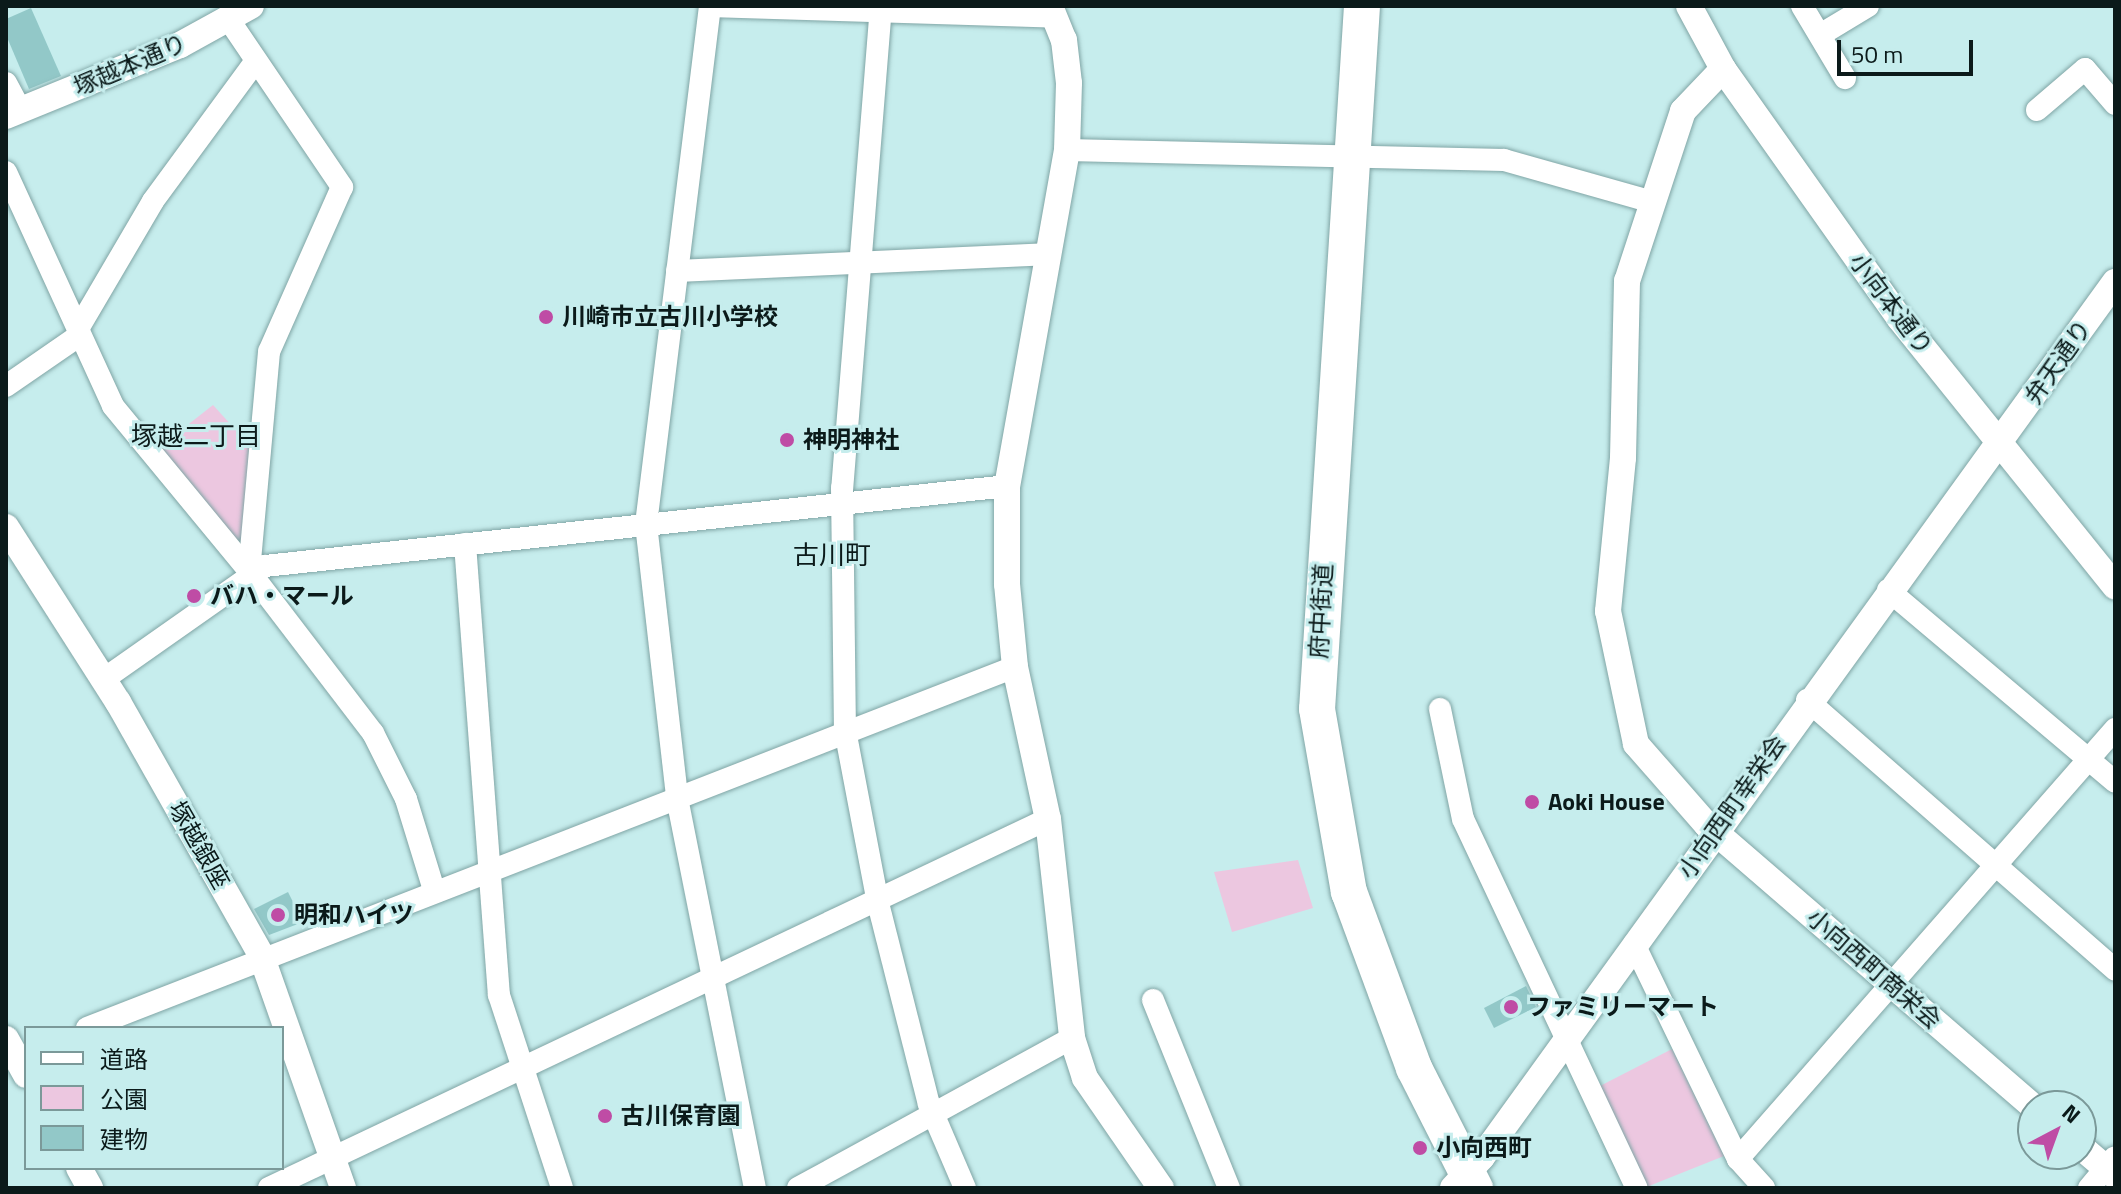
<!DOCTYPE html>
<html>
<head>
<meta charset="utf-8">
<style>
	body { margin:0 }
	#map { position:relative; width:2121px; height:1194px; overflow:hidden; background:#c6eded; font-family:"Titillium Web","Noto Sans JP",sans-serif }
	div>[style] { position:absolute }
	.green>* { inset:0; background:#ecc7e0 }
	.building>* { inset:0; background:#92c8c8 }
	.roads { filter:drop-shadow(0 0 2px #80a5a5) drop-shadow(0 0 2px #80a5a5) }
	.minor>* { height:22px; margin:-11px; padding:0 11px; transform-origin:11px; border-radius:11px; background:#fff }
	.tertiary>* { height:26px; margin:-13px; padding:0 13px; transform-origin:13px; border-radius:13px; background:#fff }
	.trunk>* { height:36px; margin:-18px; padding:0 18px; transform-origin:18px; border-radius:18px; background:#fff }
	.dots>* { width:22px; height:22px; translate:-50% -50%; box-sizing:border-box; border:4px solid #c6eded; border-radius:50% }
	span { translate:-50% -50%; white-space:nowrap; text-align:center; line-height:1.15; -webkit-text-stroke:6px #c6eded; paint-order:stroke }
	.street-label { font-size:24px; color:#0b1a1a }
	.poi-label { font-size:24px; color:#0b1a1a; font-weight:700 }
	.left { translate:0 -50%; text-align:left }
	.neighbourhood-label { font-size:26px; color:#0b1a1a }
	.frame { position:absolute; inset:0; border:8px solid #0b1a1a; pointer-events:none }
	.legend { position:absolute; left:24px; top:1026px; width:260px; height:144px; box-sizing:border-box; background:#c6eded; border:2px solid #7b9999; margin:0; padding:10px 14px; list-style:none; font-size:24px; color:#0b1a1a }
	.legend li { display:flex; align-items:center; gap:16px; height:40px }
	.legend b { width:40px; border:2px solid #7b9999 }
	.north { position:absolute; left:2017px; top:1090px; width:80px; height:80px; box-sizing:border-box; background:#c6eded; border:2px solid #7b9999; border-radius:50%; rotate:41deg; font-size:22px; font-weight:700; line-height:32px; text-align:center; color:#0b1a1a }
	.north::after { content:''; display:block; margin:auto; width:28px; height:36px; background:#bf4ca5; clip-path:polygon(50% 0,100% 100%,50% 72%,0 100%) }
	.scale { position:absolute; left:1837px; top:40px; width:136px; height:36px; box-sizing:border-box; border:4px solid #0b1a1a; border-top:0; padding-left:10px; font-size:24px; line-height:28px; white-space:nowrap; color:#0b1a1a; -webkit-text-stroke:6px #c6eded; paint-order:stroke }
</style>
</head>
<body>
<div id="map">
	<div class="green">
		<i style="clip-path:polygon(213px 405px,253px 449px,246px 560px,157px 449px)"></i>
		<i style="clip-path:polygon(1298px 860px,1313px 908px,1232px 932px,1214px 872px)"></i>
		<i style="clip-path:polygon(1672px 1049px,1724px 1156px,1644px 1188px,1598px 1087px)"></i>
	</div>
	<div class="building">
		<i style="clip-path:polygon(31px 8px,61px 76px,29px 89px,6px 35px,6px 19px)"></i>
		<i style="clip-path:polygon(288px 892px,303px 922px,269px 935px,254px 909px)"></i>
		<i style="clip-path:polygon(1526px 986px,1536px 1007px,1494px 1028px,1484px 1008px)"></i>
	</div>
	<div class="roads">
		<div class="minor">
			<i style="left:710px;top:6px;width:522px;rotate:97.04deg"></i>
			<i style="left:646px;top:524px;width:276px;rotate:83.5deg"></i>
			<i style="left:677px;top:798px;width:398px;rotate:78.7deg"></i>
			<i style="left:712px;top:6px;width:343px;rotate:1.8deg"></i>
			<i style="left:881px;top:6px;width:484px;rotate:94.6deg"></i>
			<i style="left:842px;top:488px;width:242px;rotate:89.3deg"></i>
			<i style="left:845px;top:730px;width:176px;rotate:79.2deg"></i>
			<i style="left:878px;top:903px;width:207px;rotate:75.8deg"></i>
			<i style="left:929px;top:1104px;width:91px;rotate:66.8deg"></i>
			<i style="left:1802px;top:6px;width:84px;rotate:59.2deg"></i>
			<i style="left:229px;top:20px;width:202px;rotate:55.9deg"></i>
			<i style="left:342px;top:187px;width:180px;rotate:113.9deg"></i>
			<i style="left:269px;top:352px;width:220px;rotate:95.2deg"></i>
			<i style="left:249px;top:571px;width:204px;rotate:52.6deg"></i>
			<i style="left:373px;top:733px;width:74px;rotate:63.4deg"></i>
			<i style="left:406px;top:799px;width:95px;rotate:72.9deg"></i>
			<i style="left:1820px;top:35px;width:56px;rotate:-31.1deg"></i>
			<i style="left:6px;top:83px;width:32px;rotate:62deg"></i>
			<i style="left:2037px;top:110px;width:63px;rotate:-40.5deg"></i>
			<i style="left:2085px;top:69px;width:46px;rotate:49.4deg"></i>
			<i style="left:1067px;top:150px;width:437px;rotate:1.3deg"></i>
			<i style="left:1504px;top:160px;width:154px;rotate:15.8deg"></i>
			<i style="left:6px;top:172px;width:257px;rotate:65.4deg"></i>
			<i style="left:113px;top:406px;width:214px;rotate:50.5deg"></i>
			<i style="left:677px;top:271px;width:369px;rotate:-2.6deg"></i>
			<i style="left:78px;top:329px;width:148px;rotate:-59.6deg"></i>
			<i style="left:153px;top:201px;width:172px;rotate:-53.7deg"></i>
			<i style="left:6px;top:386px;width:90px;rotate:-34.6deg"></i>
			<i style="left:465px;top:544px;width:452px;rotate:85.7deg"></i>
			<i style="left:499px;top:995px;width:203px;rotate:71.9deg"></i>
			<i style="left:1888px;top:590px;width:297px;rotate:40.2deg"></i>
			<i style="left:104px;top:679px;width:197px;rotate:-35.1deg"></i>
			<i style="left:265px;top:566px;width:746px;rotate:-6.15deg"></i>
			<i style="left:1807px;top:700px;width:410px;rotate:41.2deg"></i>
			<i style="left:1440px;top:709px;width:112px;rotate:78.2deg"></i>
			<i style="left:1463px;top:819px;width:408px;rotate:64.8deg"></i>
			<i style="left:1634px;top:944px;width:239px;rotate:64.2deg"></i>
			<i style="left:1738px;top:1159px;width:39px;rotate:48deg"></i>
			<i style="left:1153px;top:1000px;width:203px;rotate:68deg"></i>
			<i style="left:87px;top:1028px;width:996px;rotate:-21.26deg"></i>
			<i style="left:1738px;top:1159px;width:572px;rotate:-48.76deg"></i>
			<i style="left:269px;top:1188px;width:862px;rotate:-25.35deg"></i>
			<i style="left:798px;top:1188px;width:312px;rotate:-28.7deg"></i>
			<i style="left:2089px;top:1188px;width:40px;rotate:-50deg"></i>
		</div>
		<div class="tertiary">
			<i style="left:1050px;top:6px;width:37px;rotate:68deg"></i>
			<i style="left:1064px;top:40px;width:43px;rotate:83.4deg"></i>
			<i style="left:1069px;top:83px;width:67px;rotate:91.7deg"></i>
			<i style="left:1067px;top:150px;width:341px;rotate:100.1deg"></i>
			<i style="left:1007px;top:486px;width:98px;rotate:90deg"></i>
			<i style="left:1007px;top:584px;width:83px;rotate:84.5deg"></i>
			<i style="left:1015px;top:667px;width:156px;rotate:77.8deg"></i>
			<i style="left:1048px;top:819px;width:220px;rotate:83.7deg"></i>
			<i style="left:1072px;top:1038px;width:42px;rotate:72deg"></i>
			<i style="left:1085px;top:1078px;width:134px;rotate:55.4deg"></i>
			<i style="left:1689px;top:6px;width:72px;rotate:61.6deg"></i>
			<i style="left:1723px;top:69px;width:306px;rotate:54.7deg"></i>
			<i style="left:1900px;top:319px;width:343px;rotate:51.2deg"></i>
			<i style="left:1723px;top:69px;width:58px;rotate:133.6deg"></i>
			<i style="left:1683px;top:111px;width:179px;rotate:108.2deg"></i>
			<i style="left:1627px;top:281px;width:177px;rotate:91.3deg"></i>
			<i style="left:1623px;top:458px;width:154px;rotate:95.6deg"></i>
			<i style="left:1608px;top:611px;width:136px;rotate:78.1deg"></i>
			<i style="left:1636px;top:744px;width:108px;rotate:48.8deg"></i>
			<i style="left:1707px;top:825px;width:430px;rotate:40.8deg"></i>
			<i style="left:6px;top:116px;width:188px;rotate:-22.2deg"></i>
			<i style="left:180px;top:45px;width:81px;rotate:-28.8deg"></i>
			<i style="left:6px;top:527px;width:208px;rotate:57.4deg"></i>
			<i style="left:118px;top:702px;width:291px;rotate:60.5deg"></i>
			<i style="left:261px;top:955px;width:247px;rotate:70.6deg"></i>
			<i style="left:6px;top:1039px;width:41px;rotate:60.9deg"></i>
			<i style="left:2081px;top:1147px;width:45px;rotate:40.5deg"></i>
			<i style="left:79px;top:1168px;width:23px;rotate:61deg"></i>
			<i style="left:1453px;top:1188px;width:42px;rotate:-46.9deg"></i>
			<i style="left:1482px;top:1157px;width:1080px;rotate:-54.12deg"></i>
		</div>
		<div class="trunk">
			<i style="left:1362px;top:6px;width:704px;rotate:93.66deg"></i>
			<i style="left:1317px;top:709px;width:186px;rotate:80.1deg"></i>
			<i style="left:1349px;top:892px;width:188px;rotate:69.7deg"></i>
			<i style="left:1414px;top:1068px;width:135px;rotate:63.1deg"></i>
		</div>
	</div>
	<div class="dots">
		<i style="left:546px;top:317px;background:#bf4ca5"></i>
		<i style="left:787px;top:440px;background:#bf4ca5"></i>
		<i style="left:194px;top:596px;background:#bf4ca5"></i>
		<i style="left:1532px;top:802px;background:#bf4ca5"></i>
		<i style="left:278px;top:915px;background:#bf4ca5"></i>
		<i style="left:1511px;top:1007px;background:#bf4ca5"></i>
		<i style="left:605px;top:1116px;background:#bf4ca5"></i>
		<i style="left:1420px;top:1148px;background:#bf4ca5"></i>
	</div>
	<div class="street-label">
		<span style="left:130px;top:65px;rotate:-23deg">塚越本通り</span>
		<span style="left:1891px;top:304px;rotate:53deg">小向本通り</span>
		<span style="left:2058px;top:362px;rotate:-55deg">弁天通り</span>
		<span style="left:1321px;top:611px;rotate:-87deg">府中街道</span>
		<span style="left:1732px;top:807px;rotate:-55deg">小向西町幸栄会</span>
		<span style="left:199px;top:845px;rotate:60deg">塚越銀座</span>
		<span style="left:1874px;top:969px;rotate:41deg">小向西町商栄会</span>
	</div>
	<div class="poi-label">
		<span class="left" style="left:562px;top:317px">川崎市立古川小学校</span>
		<span class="left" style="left:803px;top:440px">神明神社</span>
		<span class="left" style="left:210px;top:596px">バハ・マール</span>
		<span class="left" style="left:1548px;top:802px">Aoki House</span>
		<span class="left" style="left:294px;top:915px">明和ハイツ</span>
		<span class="left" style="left:1527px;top:1007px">ファミリーマート</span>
		<span class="left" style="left:621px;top:1116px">古川保育園</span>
		<span class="left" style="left:1436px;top:1148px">小向西町</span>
	</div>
	<div class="neighbourhood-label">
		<span style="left:196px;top:436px">塚越二丁目</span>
		<span style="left:832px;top:555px">古川町</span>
	</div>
	<div class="frame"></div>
	<ul class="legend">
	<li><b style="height:10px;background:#fff"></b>道路</li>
	<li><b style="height:22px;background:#ecc7e0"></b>公園</li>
	<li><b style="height:22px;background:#92c8c8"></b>建物</li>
	</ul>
	<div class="north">N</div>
	<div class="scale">50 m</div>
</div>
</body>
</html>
